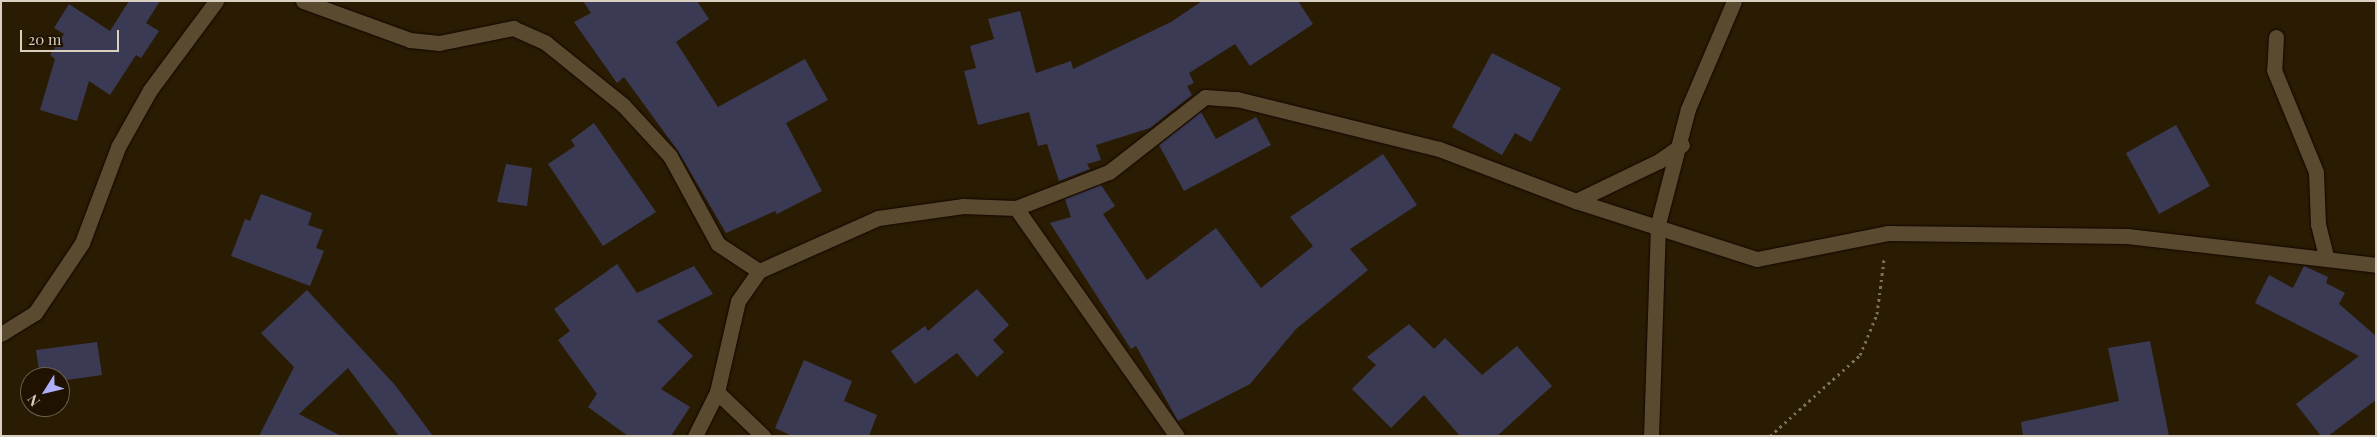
<!DOCTYPE html>
<html>
<head>
<meta charset="utf-8">
<style>
	body { margin:0 }
	#map { position:relative; width:2377px; height:437px; overflow:hidden; background:#2a1c03; font-family:"Playfair Display",serif }
	div>[style] { position:absolute }
	.building>* { inset:0; background:#3a3a54 }
	.path>* { height:3px; margin-top:-1.5px; transform-origin:0; background:repeating-linear-gradient(90deg,#7d705d 0 2.5px,transparent 0 6.5px) }
	.roads { filter:drop-shadow(0 0 1px #120600) drop-shadow(0 0 1px #120600) }
	.minor>* { height:15px; margin:-7.5px; padding:0 7.5px; transform-origin:7.5px; border-radius:7.5px; background:#5a4a30 }
	span { translate:-50% -50%; white-space:nowrap; text-align:center; line-height:1.15; -webkit-text-stroke:5px #201200; paint-order:stroke }
	.frame { position:absolute; inset:0; border:2px solid #dad0c2; pointer-events:none }
	.north { position:absolute; left:20px; top:367px; width:50px; height:50px; box-sizing:border-box; background:#201200; border:1px solid #6a5e4e; border-radius:50%; rotate:234deg; font-size:14px; font-weight:700; line-height:20px; text-align:center; color:#dad0c2 }
	.north::after { content:''; display:block; margin:auto; width:18px; height:22px; background:#aeaefa; clip-path:polygon(50% 0,100% 100%,50% 72%,0 100%) }
	.scale { position:absolute; left:20px; top:30px; width:99px; height:22px; box-sizing:border-box; border:2px solid #dad0c2; border-top:0; padding-left:6px; font-size:15px; line-height:18px; white-space:nowrap; color:#dad0c2; -webkit-text-stroke:4px #201200; paint-order:stroke }
</style>
</head>
<body>
<div id="map">
	<div class="building">
		<i style="clip-path:polygon(129px 1px,160px 1px,146px 23px,159px 31px,141px 58px,136px 55px,110px 95px,89px 81px,77px 121px,40px 110px,55px 59px,50px 55px,64px 34px,54px 28px,69px 4px,110px 31px)"></i>
		<i style="clip-path:polygon(583px 1px,697px 1px,709px 19px,676px 42px,718px 107px,805px 59px,828px 100px,786px 123px,822px 191px,777px 214px,775px 211px,726px 233px,678px 151px,624px 77px,617px 83px,574px 22px,591px 13px)"></i>
		<i style="clip-path:polygon(1202px 1px,1298px 1px,1313px 24px,1250px 66px,1235px 44px,1189px 73px,1194px 83px,1187px 86px,1192px 95px,1150px 128px,1096px 145px,1101px 160px,1087px 164px,1090px 169px,1059px 181px,1047px 144px,1038px 146px,1029px 112px,978px 125px,964px 71px,976px 68px,970px 46px,994px 39px,988px 19px,1020px 11px,1036px 73px,1071px 61px,1073px 69px,1171px 22px)"></i>
		<i style="clip-path:polygon(1492px 53px,1561px 88px,1531px 142px,1515px 133px,1502px 155px,1452px 127px)"></i>
		<i style="clip-path:polygon(1201px 112px,1216px 139px,1256px 117px,1271px 145px,1184px 191px,1159px 145px)"></i>
		<i style="clip-path:polygon(594px 123px,656px 212px,603px 246px,548px 164px,575px 146px,571px 140px)"></i>
		<i style="clip-path:polygon(2176px 125px,2210px 186px,2159px 214px,2126px 153px)"></i>
		<i style="clip-path:polygon(1383px 154px,1417px 205px,1350px 249px,1368px 270px,1296px 329px,1250px 384px,1178px 421px,1136px 346px,1131px 349px,1050px 223px,1071px 217px,1065px 199px,1101px 185px,1115px 206px,1103px 214px,1147px 280px,1216px 228px,1261px 288px,1313px 246px,1290px 217px)"></i>
		<i style="clip-path:polygon(506px 164px,532px 168px,527px 206px,497px 202px)"></i>
		<i style="clip-path:polygon(261px 194px,312px 213px,308px 225px,323px 230px,316px 248px,324px 251px,310px 286px,231px 256px,245px 219px,250px 221px)"></i>
		<i style="clip-path:polygon(617px 264px,637px 293px,694px 266px,713px 294px,657px 321px,693px 356px,661px 389px,690px 407px,671px 436px,628px 436px,588px 407px,597px 394px,558px 340px,570px 331px,554px 309px)"></i>
		<i style="clip-path:polygon(2304px 266px,2328px 277px,2326px 283px,2345px 293px,2339px 304px,2376px 336px,2376px 400px,2328px 436px,2321px 436px,2296px 404px,2359px 356px,2255px 303px,2269px 275px,2293px 288px)"></i>
		<i style="clip-path:polygon(977px 289px,1009px 325px,993px 340px,1004px 352px,977px 377px,957px 353px,915px 384px,891px 351px,925px 326px,928px 331px)"></i>
		<i style="clip-path:polygon(307px 290px,395px 385px,433px 436px,399px 436px,348px 368px,299px 414px,341px 436px,259px 436px,294px 367px,261px 333px)"></i>
		<i style="clip-path:polygon(1409px 324px,1434px 349px,1445px 338px,1482px 375px,1517px 346px,1552px 386px,1497px 436px,1460px 436px,1424px 395px,1391px 428px,1352px 389px,1376px 365px,1367px 357px)"></i>
		<i style="clip-path:polygon(2150px 341px,2169px 436px,2023px 436px,2021px 422px,2119px 401px,2108px 348px)"></i>
		<i style="clip-path:polygon(97px 342px,102px 375px,60px 381px,60px 377px,40px 377px,36px 350px)"></i>
		<i style="clip-path:polygon(804px 360px,852px 381px,844px 401px,877px 415px,869px 436px,792px 436px,775px 428px)"></i>
	</div>
	<div class="path">
		<i style="left:1770px;top:436px;width:121px;rotate:-42deg"></i>
		<i style="left:1860px;top:355px;width:44px;rotate:-67.5deg"></i>
		<i style="left:1877px;top:314px;width:55px;rotate:-82.7deg"></i>
	</div>
	<div class="roads">
		<div class="minor">
			<i style="left:303px;top:1px;width:114px;rotate:20deg"></i>
			<i style="left:410px;top:40px;width:29px;rotate:6deg"></i>
			<i style="left:439px;top:43px;width:76px;rotate:-11.5deg"></i>
			<i style="left:513px;top:28px;width:36px;rotate:24deg"></i>
			<i style="left:546px;top:43px;width:99px;rotate:38.8deg"></i>
			<i style="left:623px;top:105px;width:69px;rotate:47.3deg"></i>
			<i style="left:670px;top:156px;width:100px;rotate:61.4deg"></i>
			<i style="left:718px;top:244px;width:49px;rotate:33.4deg"></i>
			<i style="left:2276px;top:37px;width:33px;rotate:93deg"></i>
			<i style="left:2274px;top:70px;width:110px;rotate:67.6deg"></i>
			<i style="left:2316px;top:172px;width:52px;rotate:87.8deg"></i>
			<i style="left:2318px;top:224px;width:34px;rotate:76deg"></i>
			<i style="left:1576px;top:201px;width:92px;rotate:-25.7deg"></i>
			<i style="left:1659px;top:161px;width:28px;rotate:-35deg"></i>
			<i style="left:1016px;top:208px;width:279px;rotate:54.8deg"></i>
			<i style="left:1px;top:334px;width:40px;rotate:-32deg"></i>
			<i style="left:35px;top:313px;width:84px;rotate:-56.1deg"></i>
			<i style="left:82px;top:243px;width:103px;rotate:-69.4deg"></i>
			<i style="left:118px;top:147px;width:65px;rotate:-60.7deg"></i>
			<i style="left:150px;top:90px;width:111px;rotate:-53.4deg"></i>
			<i style="left:717px;top:392px;width:64px;rotate:43.7deg"></i>
			<i style="left:695px;top:436px;width:49px;rotate:-63.4deg"></i>
			<i style="left:717px;top:392px;width:93px;rotate:-77deg"></i>
			<i style="left:738px;top:301px;width:37px;rotate:-55deg"></i>
			<i style="left:759px;top:271px;width:130px;rotate:-24deg"></i>
			<i style="left:878px;top:218px;width:86px;rotate:-8deg"></i>
			<i style="left:963px;top:206px;width:53px;rotate:2.2deg"></i>
			<i style="left:1016px;top:208px;width:100px;rotate:-21.2deg"></i>
			<i style="left:1109px;top:172px;width:122px;rotate:-38deg"></i>
			<i style="left:1205px;top:97px;width:32px;rotate:4deg"></i>
			<i style="left:1237px;top:99px;width:208px;rotate:13.9deg"></i>
			<i style="left:1439px;top:149px;width:147px;rotate:20.8deg"></i>
			<i style="left:1576px;top:201px;width:190px;rotate:17.8deg"></i>
			<i style="left:1757px;top:259px;width:134px;rotate:-11.2deg"></i>
			<i style="left:1888px;top:233px;width:239px;rotate:0.7deg"></i>
			<i style="left:2127px;top:236px;width:251px;rotate:6.6deg"></i>
			<i style="left:1651px;top:436px;width:212px;rotate:-88.1deg"></i>
			<i style="left:1658px;top:224px;width:119px;rotate:-75.4deg"></i>
			<i style="left:1688px;top:109px;width:117px;rotate:-66.9deg"></i>
		</div>
	</div>
	<div class="frame"></div>
	<div class="north">N</div>
	<div class="scale">20 m</div>
</div>
</body>
</html>
